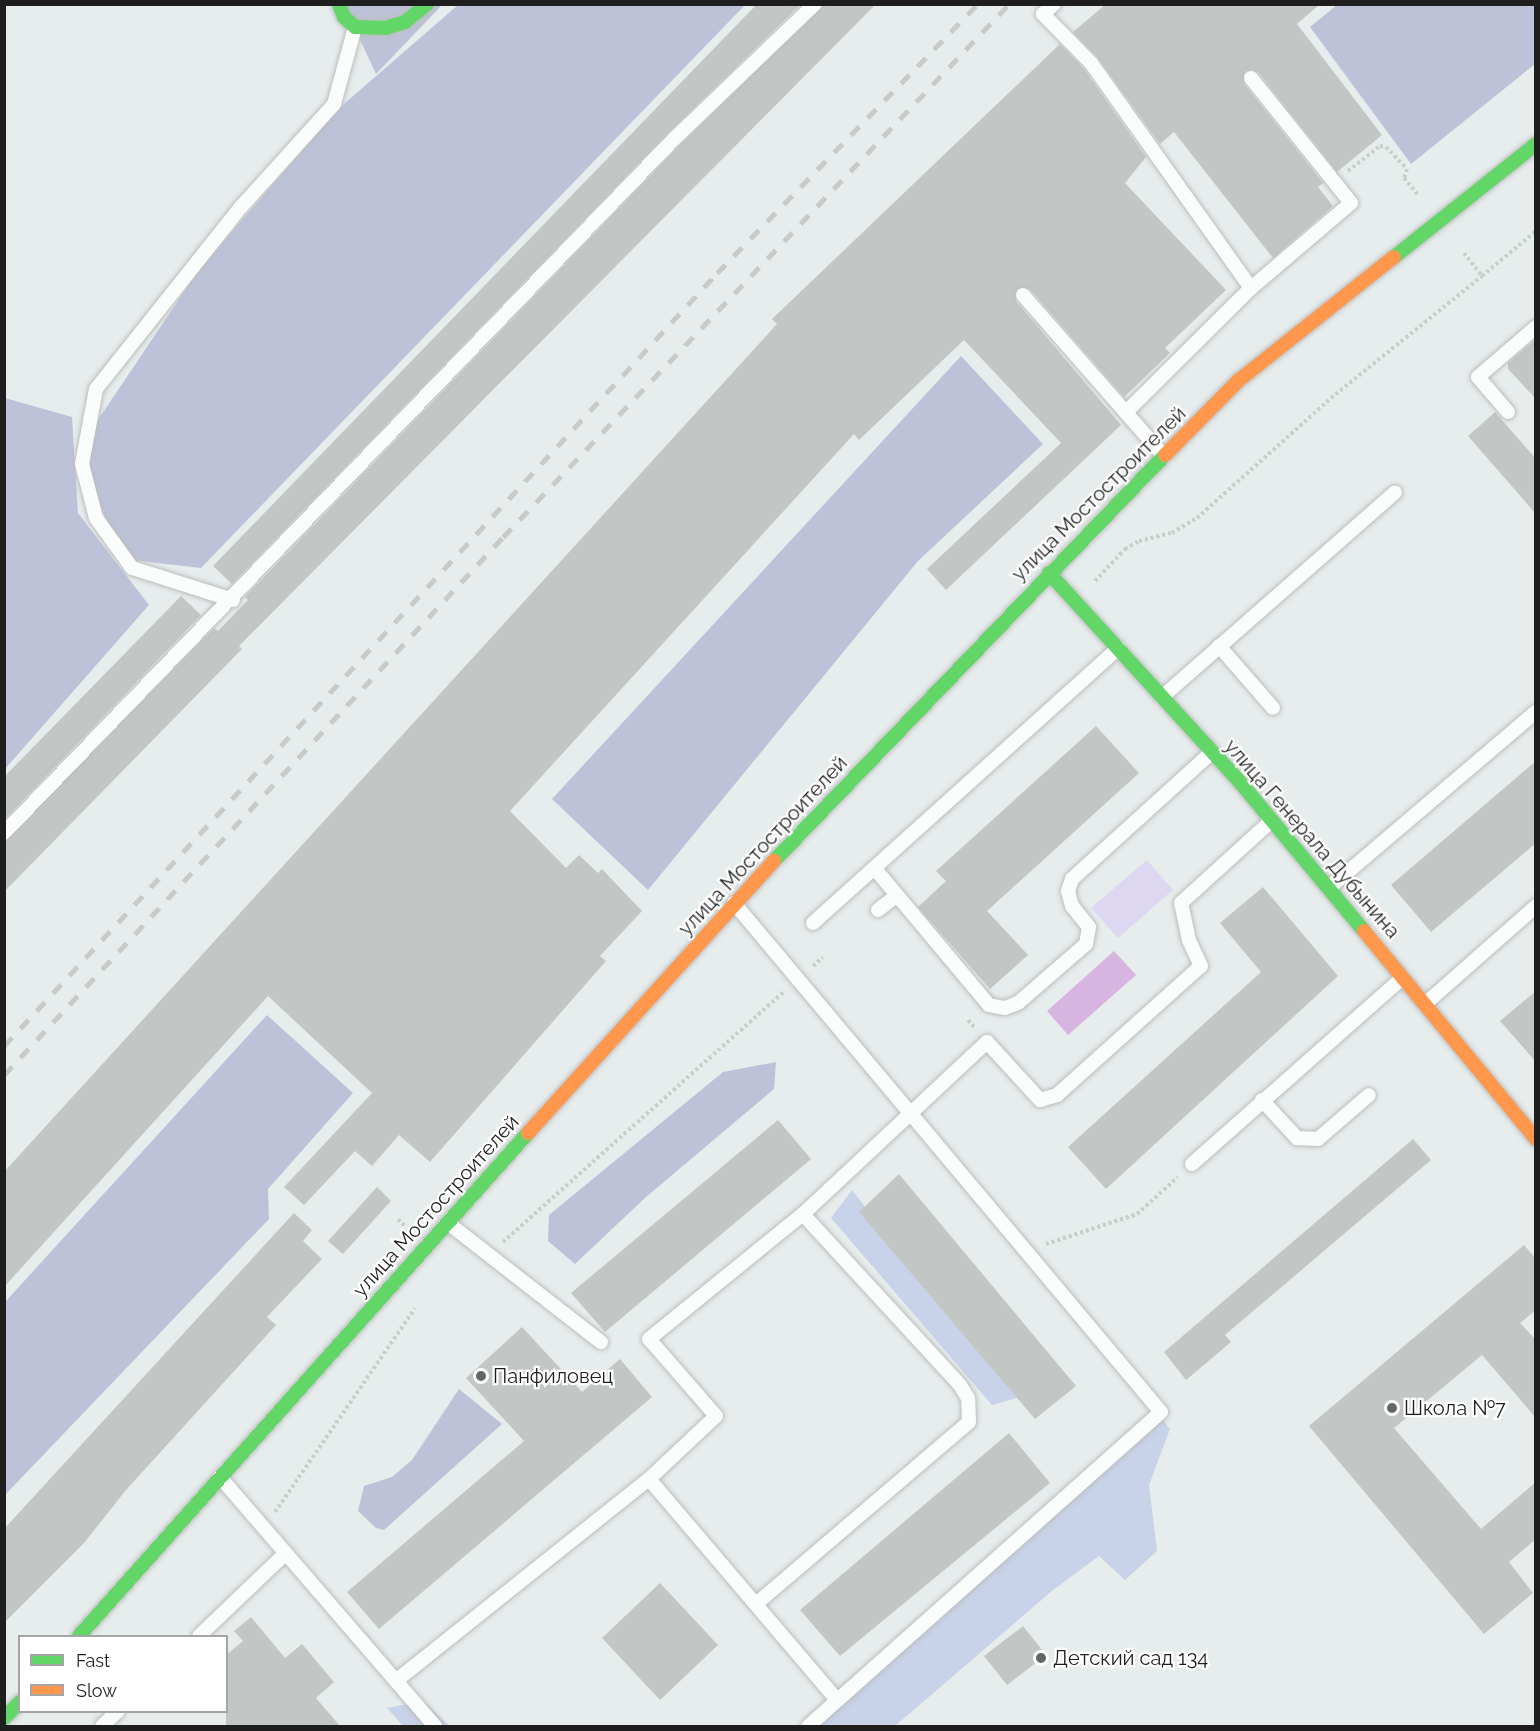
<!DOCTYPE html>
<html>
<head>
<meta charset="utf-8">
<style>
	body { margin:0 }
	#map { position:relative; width:1540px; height:1731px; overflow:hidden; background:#e7ecec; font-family:Raleway,sans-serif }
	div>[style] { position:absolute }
	.grass>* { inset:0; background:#c8d2e8 }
	.forest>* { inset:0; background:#bec2d9 }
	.park>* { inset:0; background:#ddd7f1 }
	.pitch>* { inset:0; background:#d8b5e0 }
	.building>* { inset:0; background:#c2c7c6 }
	.path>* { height:4px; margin-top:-2px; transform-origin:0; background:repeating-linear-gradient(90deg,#c4d1c9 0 3px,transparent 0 6px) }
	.roads { filter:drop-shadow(0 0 2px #bcbebe) drop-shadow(0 0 2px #bcbebe) }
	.lane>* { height:14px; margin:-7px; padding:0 7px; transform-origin:7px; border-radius:7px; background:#fbfcfc }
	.fast>* { height:14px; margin:-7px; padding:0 7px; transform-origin:7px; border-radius:7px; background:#63d668 }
	.slow>* { height:14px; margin:-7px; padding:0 7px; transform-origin:7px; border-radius:7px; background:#ff974d }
	.rail>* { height:4.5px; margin-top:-2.25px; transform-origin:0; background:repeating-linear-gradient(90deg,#c9caca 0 12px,transparent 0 24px) }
	.dots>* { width:16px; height:16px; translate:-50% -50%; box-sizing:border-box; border:3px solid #fff; border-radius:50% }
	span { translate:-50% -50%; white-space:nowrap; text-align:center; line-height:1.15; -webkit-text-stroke:4.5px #fff; paint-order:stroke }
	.street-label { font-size:20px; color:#1e1e1e }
	.poi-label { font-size:20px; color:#1e1e1e }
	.left { translate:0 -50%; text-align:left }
	.frame { position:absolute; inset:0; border:6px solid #1e1e1e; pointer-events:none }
	.legend { position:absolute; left:18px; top:1635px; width:210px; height:78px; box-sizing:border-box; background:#fff; border:2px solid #a5a5a5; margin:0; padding:8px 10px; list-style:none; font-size:18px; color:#1e1e1e }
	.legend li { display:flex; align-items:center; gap:12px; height:30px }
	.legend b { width:30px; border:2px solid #a5a5a5 }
</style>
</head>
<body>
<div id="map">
	<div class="grass">
		<i style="clip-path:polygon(852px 1190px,1017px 1398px,992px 1405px,831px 1218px)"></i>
		<i style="clip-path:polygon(1160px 1416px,1170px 1429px,1149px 1485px,1157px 1551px,1125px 1580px,1099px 1556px,1053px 1590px,895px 1726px,818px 1726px)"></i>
		<i style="clip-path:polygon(423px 1701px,450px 1726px,403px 1726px,387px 1708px)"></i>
	</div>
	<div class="forest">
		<i style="clip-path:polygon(344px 5px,442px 5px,376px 74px)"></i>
		<i style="clip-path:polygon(458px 5px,745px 5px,201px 568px,123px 559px,77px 451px,198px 271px,337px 110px)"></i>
		<i style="clip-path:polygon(1337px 5px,1535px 5px,1535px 64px,1411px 164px,1310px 27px)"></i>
		<i style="clip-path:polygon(961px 356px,1043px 444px,918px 561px,648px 890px,552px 799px)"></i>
		<i style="clip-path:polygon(5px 398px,72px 417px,78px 513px,149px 605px,5px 769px)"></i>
		<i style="clip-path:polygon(267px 1015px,353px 1093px,268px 1189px,269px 1219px,5px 1495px,5px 1302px)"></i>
		<i style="clip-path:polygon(776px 1062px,774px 1089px,646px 1197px,575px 1264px,548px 1241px,549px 1215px,723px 1072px)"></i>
		<i style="clip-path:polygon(459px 1389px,502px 1424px,384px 1530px,376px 1528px,358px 1511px,364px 1486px,392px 1477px,412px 1460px)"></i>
	</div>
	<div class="park">
		<i style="clip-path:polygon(1147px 860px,1173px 890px,1118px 938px,1091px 908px)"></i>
	</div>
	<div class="pitch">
		<i style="clip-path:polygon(1114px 951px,1136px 975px,1068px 1035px,1047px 1011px)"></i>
	</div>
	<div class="building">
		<i style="clip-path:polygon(757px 4px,801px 4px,668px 133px,232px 584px,213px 566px)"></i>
		<i style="clip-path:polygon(824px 4px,876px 4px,239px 646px,242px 649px,4px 892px,4px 842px,214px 628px,218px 631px,248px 600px,245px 597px,680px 145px)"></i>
		<i style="clip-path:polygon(1106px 4px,1320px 4px,1297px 24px,1382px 135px,1337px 172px,1258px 72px,1245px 71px,1244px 84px,1323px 183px,1318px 187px,1333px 206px,1273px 258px,1174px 132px,1160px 144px,1098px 58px,1073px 32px)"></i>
		<i style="clip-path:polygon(1060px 44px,1084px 69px,1146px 157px,1125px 183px,1226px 290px,1165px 348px,1170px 353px,1124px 397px,1030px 289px,1017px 289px,1016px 301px,1121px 425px,946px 590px,927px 569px,1061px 443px,964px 340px,859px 440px,854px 434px,510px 811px,566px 868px,579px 855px,598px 873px,602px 869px,642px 911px,600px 956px,606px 961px,430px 1162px,399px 1135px,372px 1166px,355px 1151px,304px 1205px,284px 1187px,372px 1093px,268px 996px,4px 1287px,4px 1172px,777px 324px,772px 319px)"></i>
		<i style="clip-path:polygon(1536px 339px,1536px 399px,1508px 369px,1508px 363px)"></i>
		<i style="clip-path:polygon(1495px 412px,1536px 459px,1536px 514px,1468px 436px)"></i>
		<i style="clip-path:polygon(181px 596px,201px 615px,4px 820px,4px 777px)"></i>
		<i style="clip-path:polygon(1096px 726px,1139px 773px,987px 911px,1028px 955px,990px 989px,918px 907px,946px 881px,936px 871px)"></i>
		<i style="clip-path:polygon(1536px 761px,1536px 843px,1431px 932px,1391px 885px)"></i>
		<i style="clip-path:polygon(1263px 887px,1338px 976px,1106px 1189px,1068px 1147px,1261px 972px,1220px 923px)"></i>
		<i style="clip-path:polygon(1536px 991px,1536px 1062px,1500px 1021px)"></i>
		<i style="clip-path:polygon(778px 1120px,811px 1159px,605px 1332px,571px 1293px)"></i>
		<i style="clip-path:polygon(1413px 1139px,1431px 1160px,1225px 1335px,1231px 1342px,1186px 1380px,1164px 1352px)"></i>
		<i style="clip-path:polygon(899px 1174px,1076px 1386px,1035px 1419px,859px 1212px)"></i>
		<i style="clip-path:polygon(377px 1187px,391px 1201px,343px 1254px,328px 1241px)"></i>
		<i style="clip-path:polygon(294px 1213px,312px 1230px,303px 1241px,322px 1259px,267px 1317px,276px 1325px,126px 1490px,84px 1543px,4px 1623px,4px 1529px)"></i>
		<i style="clip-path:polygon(1524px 1245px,1536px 1259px,1536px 1310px,1520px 1323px,1536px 1340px,1536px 1418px,1482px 1355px,1394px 1428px,1481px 1529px,1536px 1482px,1536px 1539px,1509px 1562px,1533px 1593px,1484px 1634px,1309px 1426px)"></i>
		<i style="clip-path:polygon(522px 1327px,582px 1392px,620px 1359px,652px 1397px,379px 1629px,347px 1592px,524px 1441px,466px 1378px)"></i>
		<i style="clip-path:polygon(1009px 1433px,1050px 1483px,840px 1656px,800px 1610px)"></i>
		<i style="clip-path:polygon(660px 1583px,718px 1645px,660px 1700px,602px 1638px)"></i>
		<i style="clip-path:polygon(251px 1617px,285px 1658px,302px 1644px,334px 1682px,316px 1698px,340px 1726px,226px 1726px,226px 1655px,243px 1641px,234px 1631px)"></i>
		<i style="clip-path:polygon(1023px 1626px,1046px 1655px,1007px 1685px,984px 1656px)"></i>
	</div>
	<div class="path">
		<i style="left:1348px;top:171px;width:41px;rotate:-38deg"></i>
		<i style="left:1380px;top:146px;width:6px;rotate:9deg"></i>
		<i style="left:1386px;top:147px;width:30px;rotate:46deg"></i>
		<i style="left:1407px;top:169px;width:9px;rotate:108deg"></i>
		<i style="left:1404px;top:178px;width:23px;rotate:50deg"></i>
		<i style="left:1464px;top:253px;width:29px;rotate:52deg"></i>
		<i style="left:1482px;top:276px;width:70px;rotate:-39.8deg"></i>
		<i style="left:1095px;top:581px;width:44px;rotate:-46.8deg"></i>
		<i style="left:1125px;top:549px;width:16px;rotate:-30deg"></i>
		<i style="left:1139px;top:541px;width:34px;rotate:-14deg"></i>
		<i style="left:1172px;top:533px;width:29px;rotate:-31deg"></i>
		<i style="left:1197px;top:518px;width:180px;rotate:-41.8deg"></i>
		<i style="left:1331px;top:398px;width:194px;rotate:-38.9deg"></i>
		<i style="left:813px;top:966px;width:13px;rotate:-42deg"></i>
		<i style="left:968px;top:1020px;width:11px;rotate:49deg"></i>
		<i style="left:398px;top:1219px;width:10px;rotate:45deg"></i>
		<i style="left:503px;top:1242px;width:378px;rotate:-41.7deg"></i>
		<i style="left:1046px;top:1244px;width:96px;rotate:-18.2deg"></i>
		<i style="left:1137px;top:1214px;width:55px;rotate:-42.1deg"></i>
		<i style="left:275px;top:1512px;width:247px;rotate:-55.5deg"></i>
	</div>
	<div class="roads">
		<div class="lane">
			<i style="left:1054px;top:4px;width:15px;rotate:138deg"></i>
			<i style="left:1043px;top:14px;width:69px;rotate:45.6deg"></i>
			<i style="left:1091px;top:63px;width:276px;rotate:54.6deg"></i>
			<i style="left:1251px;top:288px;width:176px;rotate:135.2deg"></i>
			<i style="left:1251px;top:78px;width:160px;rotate:51.3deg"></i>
			<i style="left:1351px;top:203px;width:131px;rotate:139.6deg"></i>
			<i style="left:1023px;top:295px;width:214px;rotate:48.8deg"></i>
			<i style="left:1508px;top:412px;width:46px;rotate:-130.6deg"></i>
			<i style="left:1478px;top:377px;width:77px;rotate:-40.8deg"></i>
			<i style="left:233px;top:600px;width:106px;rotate:-162.4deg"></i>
			<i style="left:132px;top:568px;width:62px;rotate:-125.8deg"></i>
			<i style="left:96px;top:518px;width:56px;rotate:-104.5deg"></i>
			<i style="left:82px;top:464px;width:76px;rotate:-79.4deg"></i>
			<i style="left:96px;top:389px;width:233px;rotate:-51.5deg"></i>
			<i style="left:241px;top:207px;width:139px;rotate:-47.9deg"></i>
			<i style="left:334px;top:104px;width:80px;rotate:-74.7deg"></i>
			<i style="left:1219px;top:646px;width:82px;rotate:48.9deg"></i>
			<i style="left:1162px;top:697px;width:310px;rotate:-41.3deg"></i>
			<i style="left:4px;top:833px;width:965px;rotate:-46.01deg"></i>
			<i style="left:674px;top:139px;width:195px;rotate:-43.8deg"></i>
			<i style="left:876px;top:870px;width:176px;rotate:50.1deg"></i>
			<i style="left:989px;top:1005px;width:16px;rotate:11deg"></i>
			<i style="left:1005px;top:1008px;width:14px;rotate:-21deg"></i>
			<i style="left:1018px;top:1003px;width:90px;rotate:-40.9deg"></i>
			<i style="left:1086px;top:944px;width:17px;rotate:-80deg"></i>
			<i style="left:1089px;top:927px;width:27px;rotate:-129deg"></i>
			<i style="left:1072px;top:906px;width:16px;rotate:-105deg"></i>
			<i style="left:1068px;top:891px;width:13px;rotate:-72deg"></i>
			<i style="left:1072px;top:879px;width:189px;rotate:-42.2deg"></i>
			<i style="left:1329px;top:888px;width:272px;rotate:-40.4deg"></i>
			<i style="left:734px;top:903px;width:664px;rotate:50.01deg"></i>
			<i style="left:1161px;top:1412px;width:472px;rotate:138.3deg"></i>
			<i style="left:878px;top:910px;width:24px;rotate:-38deg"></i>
			<i style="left:813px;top:923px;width:411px;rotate:-42deg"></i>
			<i style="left:1426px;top:1003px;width:147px;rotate:-41.4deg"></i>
			<i style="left:1262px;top:1100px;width:52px;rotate:47.4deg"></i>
			<i style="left:1297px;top:1138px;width:21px;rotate:3deg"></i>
			<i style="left:1318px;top:1139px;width:67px;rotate:-40.8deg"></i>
			<i style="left:1192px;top:1164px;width:281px;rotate:-41.5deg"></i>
			<i style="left:448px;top:1223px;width:194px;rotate:37.9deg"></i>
			<i style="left:220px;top:1477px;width:329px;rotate:49.2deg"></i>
			<i style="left:649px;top:1479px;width:92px;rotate:-43.2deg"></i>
			<i style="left:716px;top:1416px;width:102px;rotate:-131deg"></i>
			<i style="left:649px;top:1339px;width:198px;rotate:-39.1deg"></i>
			<i style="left:756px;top:1604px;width:280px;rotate:-40.5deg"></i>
			<i style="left:969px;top:1422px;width:24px;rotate:-92deg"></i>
			<i style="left:968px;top:1398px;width:15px;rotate:-122deg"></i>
			<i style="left:960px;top:1385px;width:232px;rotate:-132.6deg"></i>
			<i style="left:803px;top:1214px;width:252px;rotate:-43.1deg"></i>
			<i style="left:987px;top:1042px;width:79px;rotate:47.6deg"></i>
			<i style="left:1040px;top:1100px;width:18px;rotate:-16deg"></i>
			<i style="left:1057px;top:1095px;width:193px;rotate:-41.9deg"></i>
			<i style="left:1201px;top:966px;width:29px;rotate:-115deg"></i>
			<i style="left:1189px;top:940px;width:38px;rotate:-102deg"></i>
			<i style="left:1181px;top:903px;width:120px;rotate:-42.3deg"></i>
			<i style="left:199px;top:1636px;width:120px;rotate:-43.7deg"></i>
			<i style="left:397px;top:1680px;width:322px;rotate:-38.6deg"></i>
			<i style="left:649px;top:1479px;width:290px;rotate:49.6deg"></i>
			<i style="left:102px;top:1726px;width:21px;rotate:-43deg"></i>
		</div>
		<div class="fast">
			<i style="left:339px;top:4px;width:14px;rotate:69deg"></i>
			<i style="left:344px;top:17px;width:15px;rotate:42deg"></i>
			<i style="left:355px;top:27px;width:31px;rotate:2deg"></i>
			<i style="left:386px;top:28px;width:20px;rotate:-18deg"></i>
			<i style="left:405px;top:22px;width:28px;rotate:-39deg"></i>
			<i style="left:1394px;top:257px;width:181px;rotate:-38.5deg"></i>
			<i style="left:1049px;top:573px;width:282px;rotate:47.6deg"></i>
			<i style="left:1239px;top:781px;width:195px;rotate:50.2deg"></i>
			<i style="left:774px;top:861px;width:564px;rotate:-46.08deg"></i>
			<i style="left:79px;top:1636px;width:674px;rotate:-48.25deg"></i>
			<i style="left:4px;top:1718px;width:23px;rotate:-45deg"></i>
		</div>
		<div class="slow">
			<i style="left:1165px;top:455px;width:104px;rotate:-45.4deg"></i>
			<i style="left:1238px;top:381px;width:199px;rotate:-38.5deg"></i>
			<i style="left:1364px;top:931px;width:270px;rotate:50.4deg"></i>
			<i style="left:528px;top:1133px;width:367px;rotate:-47.9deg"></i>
		</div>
	</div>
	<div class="rail">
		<i style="left:4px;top:1046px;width:1052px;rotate:-47.31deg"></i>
		<i style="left:717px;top:273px;width:375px;rotate:-45.9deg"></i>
		<i style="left:4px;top:1075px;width:734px;rotate:-47.15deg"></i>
		<i style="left:503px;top:537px;width:735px;rotate:-46.49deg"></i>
	</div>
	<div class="dots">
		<i style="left:481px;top:1376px;background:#646666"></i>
		<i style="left:1392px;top:1408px;background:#646666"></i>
		<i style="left:1041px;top:1658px;background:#646666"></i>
	</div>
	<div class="street-label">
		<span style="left:1099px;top:494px;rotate:-45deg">улица Мостостроителей</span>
		<span style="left:1312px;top:839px;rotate:49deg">улица Генерала Дубынина</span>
		<span style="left:763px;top:846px;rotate:-47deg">улица Мостостроителей</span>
		<span style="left:436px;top:1206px;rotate:-48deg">улица Мостостроителей</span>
	</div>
	<div class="poi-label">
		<span class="left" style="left:493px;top:1376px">Панфиловец</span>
		<span class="left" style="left:1404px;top:1408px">Школа №7</span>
		<span class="left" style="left:1053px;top:1658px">Детский сад 134</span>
	</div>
	<div class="frame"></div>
	<ul class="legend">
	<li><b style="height:8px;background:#63d668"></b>Fast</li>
	<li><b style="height:8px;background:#ff974d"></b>Slow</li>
	</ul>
</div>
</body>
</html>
